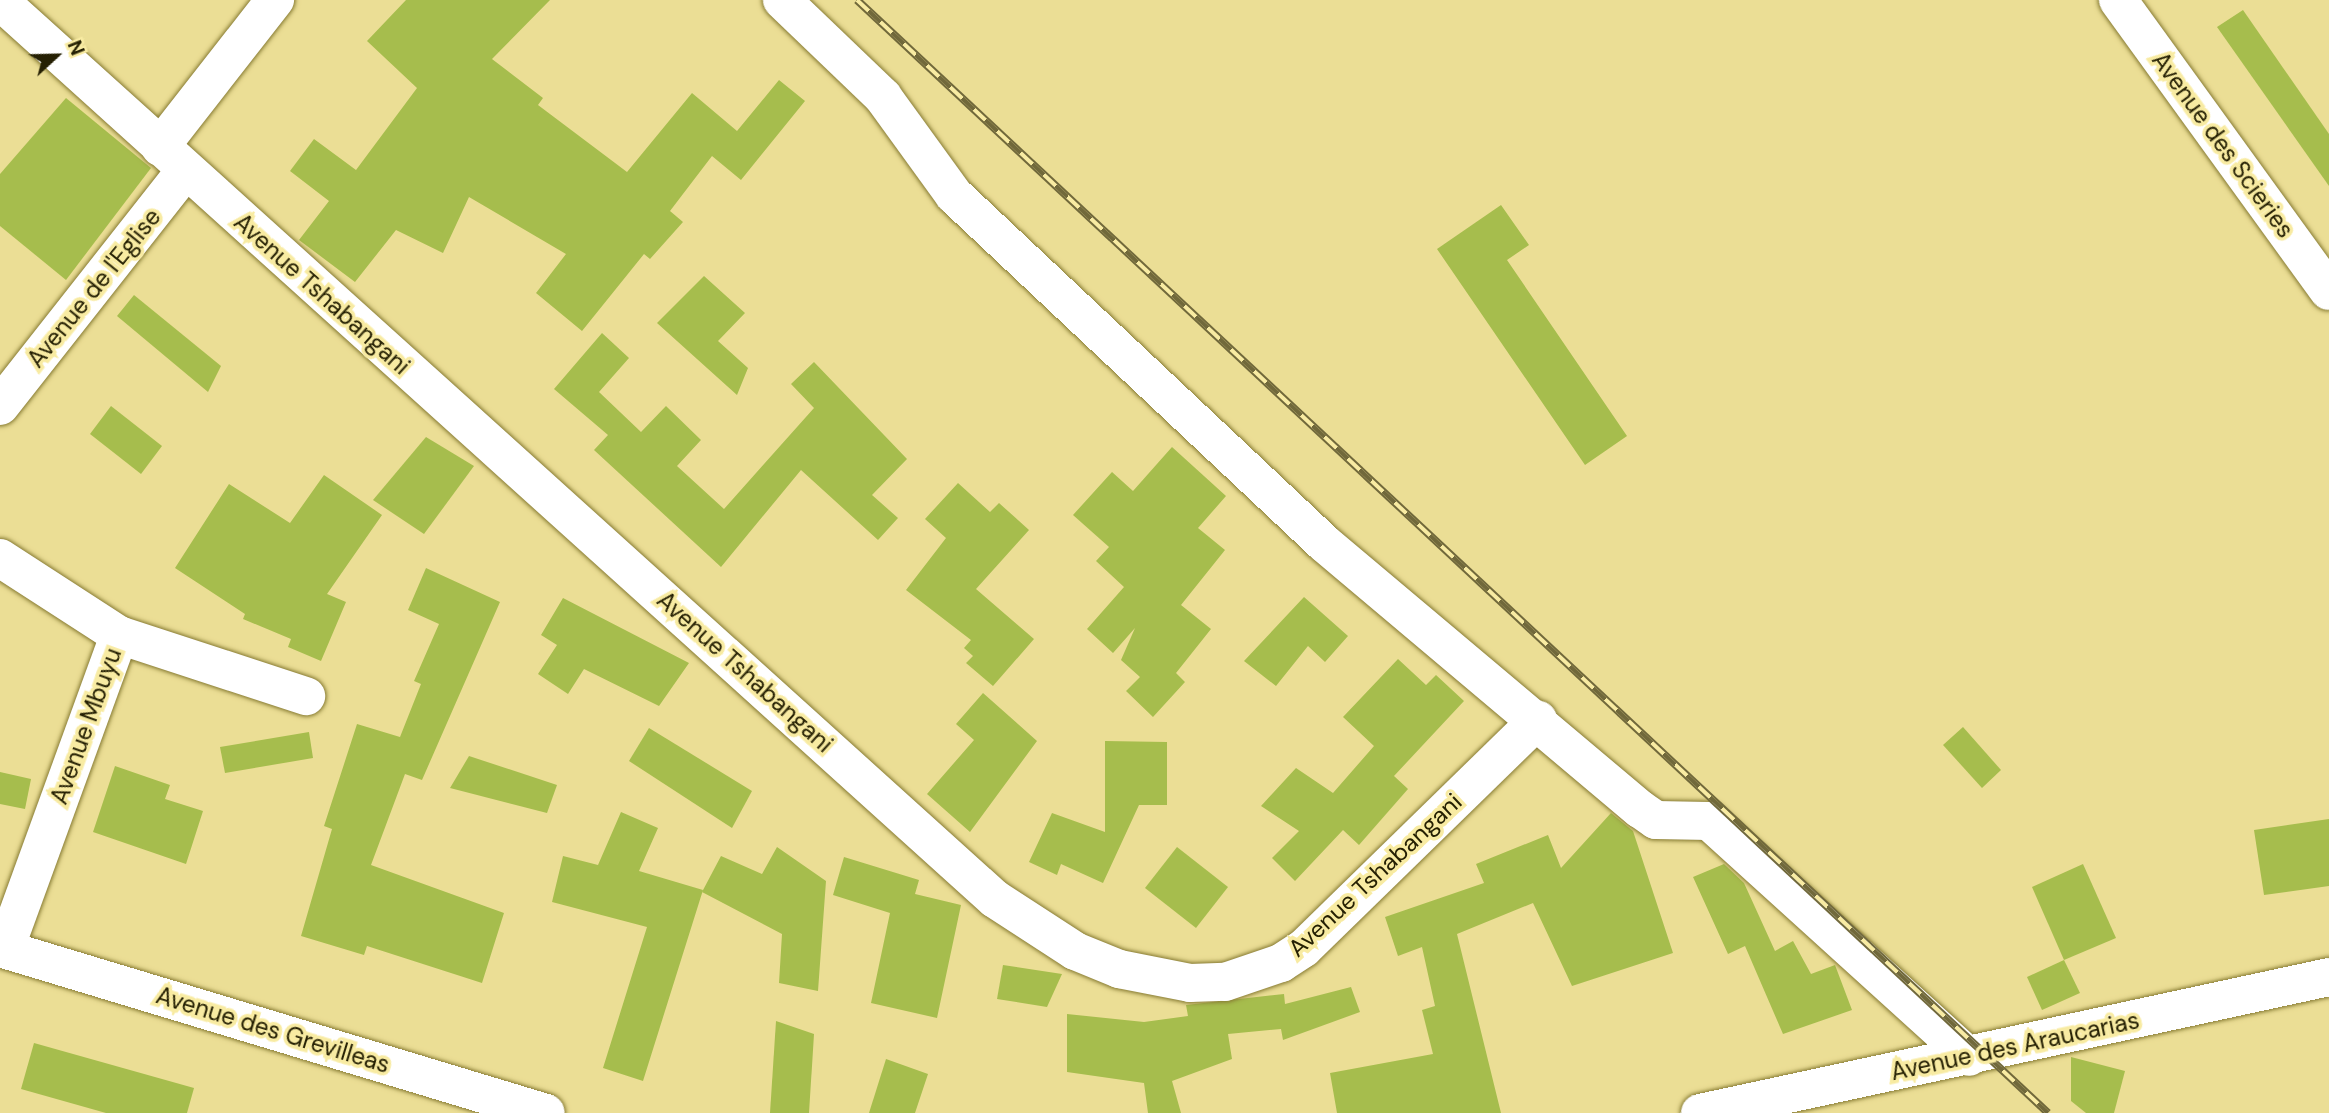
<!DOCTYPE html>
<html>
<head>
<meta charset="utf-8">
<style>
	body { margin:0 }
	#map { position:relative; width:2329px; height:1113px; overflow:hidden; background:#ebde95; font-family:"DM Sans",sans-serif }
	div>[style] { position:absolute }
	.building>* { inset:0; background:#a6bd4d }
	.roads { filter:drop-shadow(0 0 2px #877b33) drop-shadow(0 0 2px #877b33) }
	.street>* { height:38px; margin:-19px; padding:0 19px; transform-origin:19px; border-radius:19px; background:#fff }
	.secondary>* { height:38px; margin:-19px; padding:0 19px; transform-origin:19px; border-radius:19px; background:#fff }
	.rail>* { height:8px; margin-top:-4px; transform-origin:0; background:repeating-linear-gradient(90deg,#f8eba2 0 16px,#71693b 0 32px); box-sizing:border-box; border-block:2px solid #71693b }
	span { translate:-50% -50%; white-space:nowrap; text-align:center; line-height:1.15; -webkit-text-stroke:7px #f8eba2; paint-order:stroke }
	.street-label { font-size:24px; color:#252003 }
	.north { position:absolute; left:21px; top:21px; width:70px; height:70px; -webkit-text-stroke:5px #f8eba2; paint-order:stroke; rotate:68deg; font-size:19px; font-weight:700; line-height:28px; text-align:center; color:#252003 }
	.north::after { content:''; display:block; margin:auto; width:24px; height:32px; background:#252003; clip-path:polygon(50% 0,100% 100%,50% 72%,0 100%) }
</style>
</head>
<body>
<div id="map">
	<div class="building">
		<i style="clip-path:polygon(406px 0,550px 0,492px 59px,543px 98px,538px 105px,627px 172px,692px 93px,737px 131px,779px 80px,805px 101px,741px 180px,712px 156px,670px 211px,683px 222px,650px 259px,644px 254px,582px 331px,536px 293px,566px 254px,469px 197px,443px 253px,396px 230px,355px 282px,299px 240px,329px 201px,290px 171px,314px 139px,356px 170px,417px 88px,367px 41px)"></i>
		<i style="clip-path:polygon(2243px 10px,2329px 134px,2329px 186px,2217px 27px)"></i>
		<i style="clip-path:polygon(66px 98px,151px 168px,66px 280px,0 226px,0 174px)"></i>
		<i style="clip-path:polygon(1501px 205px,1529px 245px,1507px 260px,1627px 436px,1585px 465px,1437px 249px)"></i>
		<i style="clip-path:polygon(704px 276px,745px 313px,718px 341px,748px 368px,737px 395px,657px 323px)"></i>
		<i style="clip-path:polygon(134px 295px,221px 366px,208px 392px,117px 316px)"></i>
		<i style="clip-path:polygon(602px 333px,629px 358px,599px 392px,641px 432px,666px 406px,701px 440px,677px 466px,724px 509px,814px 408px,791px 384px,814px 362px,907px 459px,872px 495px,898px 518px,878px 540px,801px 470px,721px 567px,594px 450px,608px 435px,554px 389px)"></i>
		<i style="clip-path:polygon(111px 406px,162px 446px,141px 474px,90px 434px)"></i>
		<i style="clip-path:polygon(426px 437px,474px 466px,424px 534px,373px 500px)"></i>
		<i style="clip-path:polygon(1172px 447px,1226px 496px,1198px 528px,1225px 550px,1181px 605px,1211px 629px,1176px 673px,1185px 682px,1153px 717px,1126px 691px,1140px 677px,1121px 660px,1135px 628px,1113px 653px,1087px 629px,1124px 587px,1096px 561px,1109px 547px,1073px 515px,1112px 472px,1133px 491px)"></i>
		<i style="clip-path:polygon(324px 475px,382px 515px,327px 594px,346px 602px,321px 661px,288px 647px,291px 639px,243px 619px,245px 614px,175px 568px,229px 484px,290px 523px)"></i>
		<i style="clip-path:polygon(958px 483px,990px 512px,999px 503px,1029px 530px,976px 589px,1034px 639px,993px 686px,966px 663px,973px 656px,964px 648px,971px 640px,906px 590px,946px 538px,925px 519px)"></i>
		<i style="clip-path:polygon(426px 568px,500px 602px,422px 780px,405px 774px,371px 865px,504px 913px,482px 983px,367px 946px,364px 955px,301px 936px,332px 829px,324px 826px,357px 724px,400px 737px,421px 684px,414px 681px,439px 624px,408px 610px)"></i>
		<i style="clip-path:polygon(1304px 597px,1348px 636px,1325px 662px,1308px 646px,1276px 686px,1244px 661px)"></i>
		<i style="clip-path:polygon(563px 598px,689px 663px,659px 706px,584px 669px,568px 694px,538px 674px,557px 645px,541px 635px)"></i>
		<i style="clip-path:polygon(1398px 659px,1426px 685px,1436px 675px,1464px 701px,1394px 776px,1408px 789px,1359px 845px,1343px 830px,1295px 881px,1272px 858px,1299px 831px,1261px 806px,1296px 768px,1333px 793px,1374px 746px,1343px 717px)"></i>
		<i style="clip-path:polygon(983px 693px,1037px 741px,970px 832px,927px 794px,974px 740px,956px 724px)"></i>
		<i style="clip-path:polygon(1963px 727px,2001px 770px,1982px 788px,1943px 745px)"></i>
		<i style="clip-path:polygon(649px 728px,752px 791px,732px 828px,629px 761px)"></i>
		<i style="clip-path:polygon(309px 732px,313px 758px,225px 773px,220px 747px)"></i>
		<i style="clip-path:polygon(1105px 741px,1167px 742px,1167px 805px,1139px 805px,1103px 883px,1061px 864px,1057px 875px,1029px 862px,1052px 813px,1105px 832px)"></i>
		<i style="clip-path:polygon(469px 756px,557px 785px,547px 813px,450px 788px)"></i>
		<i style="clip-path:polygon(115px 766px,170px 785px,165px 799px,203px 811px,186px 864px,93px 832px)"></i>
		<i style="clip-path:polygon(0 772px,31px 779px,25px 809px,0 804px)"></i>
		<i style="clip-path:polygon(621px 812px,658px 828px,639px 871px,703px 890px,643px 1081px,603px 1068px,647px 927px,552px 902px,563px 856px,598px 865px)"></i>
		<i style="clip-path:polygon(1611px 813px,1633px 831px,1673px 953px,1572px 986px,1533px 903px,1457px 934px,1501px 1113px,1337px 1113px,1330px 1073px,1433px 1054px,1422px 1010px,1435px 1006px,1422px 947px,1398px 956px,1385px 917px,1484px 883px,1476px 864px,1548px 835px,1561px 868px)"></i>
		<i style="clip-path:polygon(2329px 819px,2329px 886px,2264px 895px,2254px 830px)"></i>
		<i style="clip-path:polygon(777px 847px,826px 881px,818px 991px,779px 983px,782px 934px,702px 892px,721px 856px,762px 874px)"></i>
		<i style="clip-path:polygon(1177px 847px,1228px 887px,1196px 928px,1145px 888px)"></i>
		<i style="clip-path:polygon(844px 857px,919px 880px,915px 894px,961px 905px,937px 1018px,871px 1003px,890px 913px,833px 895px)"></i>
		<i style="clip-path:polygon(1724px 864px,1744px 883px,1775px 951px,1793px 941px,1811px 974px,1835px 965px,1852px 1010px,1783px 1034px,1745px 946px,1728px 954px,1693px 877px)"></i>
		<i style="clip-path:polygon(2083px 864px,2116px 938px,2064px 960px,2032px 887px)"></i>
		<i style="clip-path:polygon(2064px 960px,2080px 993px,2042px 1010px,2027px 977px)"></i>
		<i style="clip-path:polygon(1003px 965px,1062px 974px,1047px 1007px,997px 999px)"></i>
		<i style="clip-path:polygon(1351px 987px,1360px 1012px,1283px 1040px,1281px 1029px,1228px 1034px,1232px 1059px,1172px 1081px,1181px 1113px,1148px 1113px,1144px 1083px,1067px 1072px,1067px 1014px,1144px 1022px,1188px 1016px,1186px 1005px,1284px 994px,1285px 1004px)"></i>
		<i style="clip-path:polygon(776px 1021px,814px 1034px,809px 1113px,770px 1113px)"></i>
		<i style="clip-path:polygon(34px 1043px,194px 1088px,187px 1113px,106px 1113px,21px 1089px)"></i>
		<i style="clip-path:polygon(2071px 1057px,2125px 1071px,2114px 1113px,2086px 1113px,2071px 1101px)"></i>
		<i style="clip-path:polygon(886px 1059px,928px 1074px,915px 1113px,869px 1113px)"></i>
	</div>
	<div class="roads">
		<div class="street">
			<i style="left:782px;top:0;width:140px;rotate:43.8deg"></i>
			<i style="left:883px;top:97px;width:121px;rotate:54.1deg"></i>
			<i style="left:954px;top:195px;width:509px;rotate:43.25deg"></i>
			<i style="left:1325px;top:544px;width:412px;rotate:40.1deg"></i>
			<i style="left:1640px;top:809px;width:19px;rotate:35deg"></i>
			<i style="left:1656px;top:820px;width:53px;rotate:1.1deg"></i>
			<i style="left:1709px;top:821px;width:351px;rotate:42.2deg"></i>
			<i style="left:0;top:1px;width:1340px;rotate:42.07deg"></i>
			<i style="left:995px;top:899px;width:95px;rotate:33deg"></i>
			<i style="left:1075px;top:951px;width:48px;rotate:22.2deg"></i>
			<i style="left:1119px;top:969px;width:72px;rotate:11.2deg"></i>
			<i style="left:1190px;top:983px;width:35px;rotate:-2deg"></i>
			<i style="left:1225px;top:982px;width:59px;rotate:-18.7deg"></i>
			<i style="left:1281px;top:963px;width:27px;rotate:-33deg"></i>
			<i style="left:1304px;top:948px;width:327px;rotate:-44.3deg"></i>
			<i style="left:160px;top:147px;width:187px;rotate:-52deg"></i>
			<i style="left:0;top:406px;width:300px;rotate:-51.8deg"></i>
			<i style="left:0;top:558px;width:142px;rotate:32.9deg"></i>
			<i style="left:119px;top:635px;width:197px;rotate:18.1deg"></i>
			<i style="left:0;top:948px;width:570px;rotate:16.81deg"></i>
			<i style="left:5px;top:949px;width:334px;rotate:-70deg"></i>
		</div>
		<div class="secondary">
			<i style="left:2118px;top:0;width:359px;rotate:54.1deg"></i>
			<i style="left:1700px;top:1113px;width:644px;rotate:-12.2deg"></i>
		</div>
	</div>
	<div class="rail">
		<i style="left:857px;top:0;width:1630px;rotate:43.06deg"></i>
	</div>
	<div class="street-label">
		<span style="left:2223px;top:145px;rotate:54deg">Avenue des Scieries</span>
		<span style="left:94px;top:288px;rotate:-51deg">Avenue de l'Eglise</span>
		<span style="left:322px;top:294px;rotate:42deg">Avenue Tshabangani</span>
		<span style="left:745px;top:672px;rotate:42deg">Avenue Tshabangani</span>
		<span style="left:86px;top:726px;rotate:-70deg">Avenue Mbuyu</span>
		<span style="left:1375px;top:875px;rotate:-43deg">Avenue Tshabangani</span>
		<span style="left:273px;top:1030px;rotate:17deg">Avenue des Grevilleas</span>
		<span style="left:2015px;top:1046px;rotate:-12deg">Avenue des Araucarias</span>
	</div>
	<div class="north">N</div>
</div>
</body>
</html>
